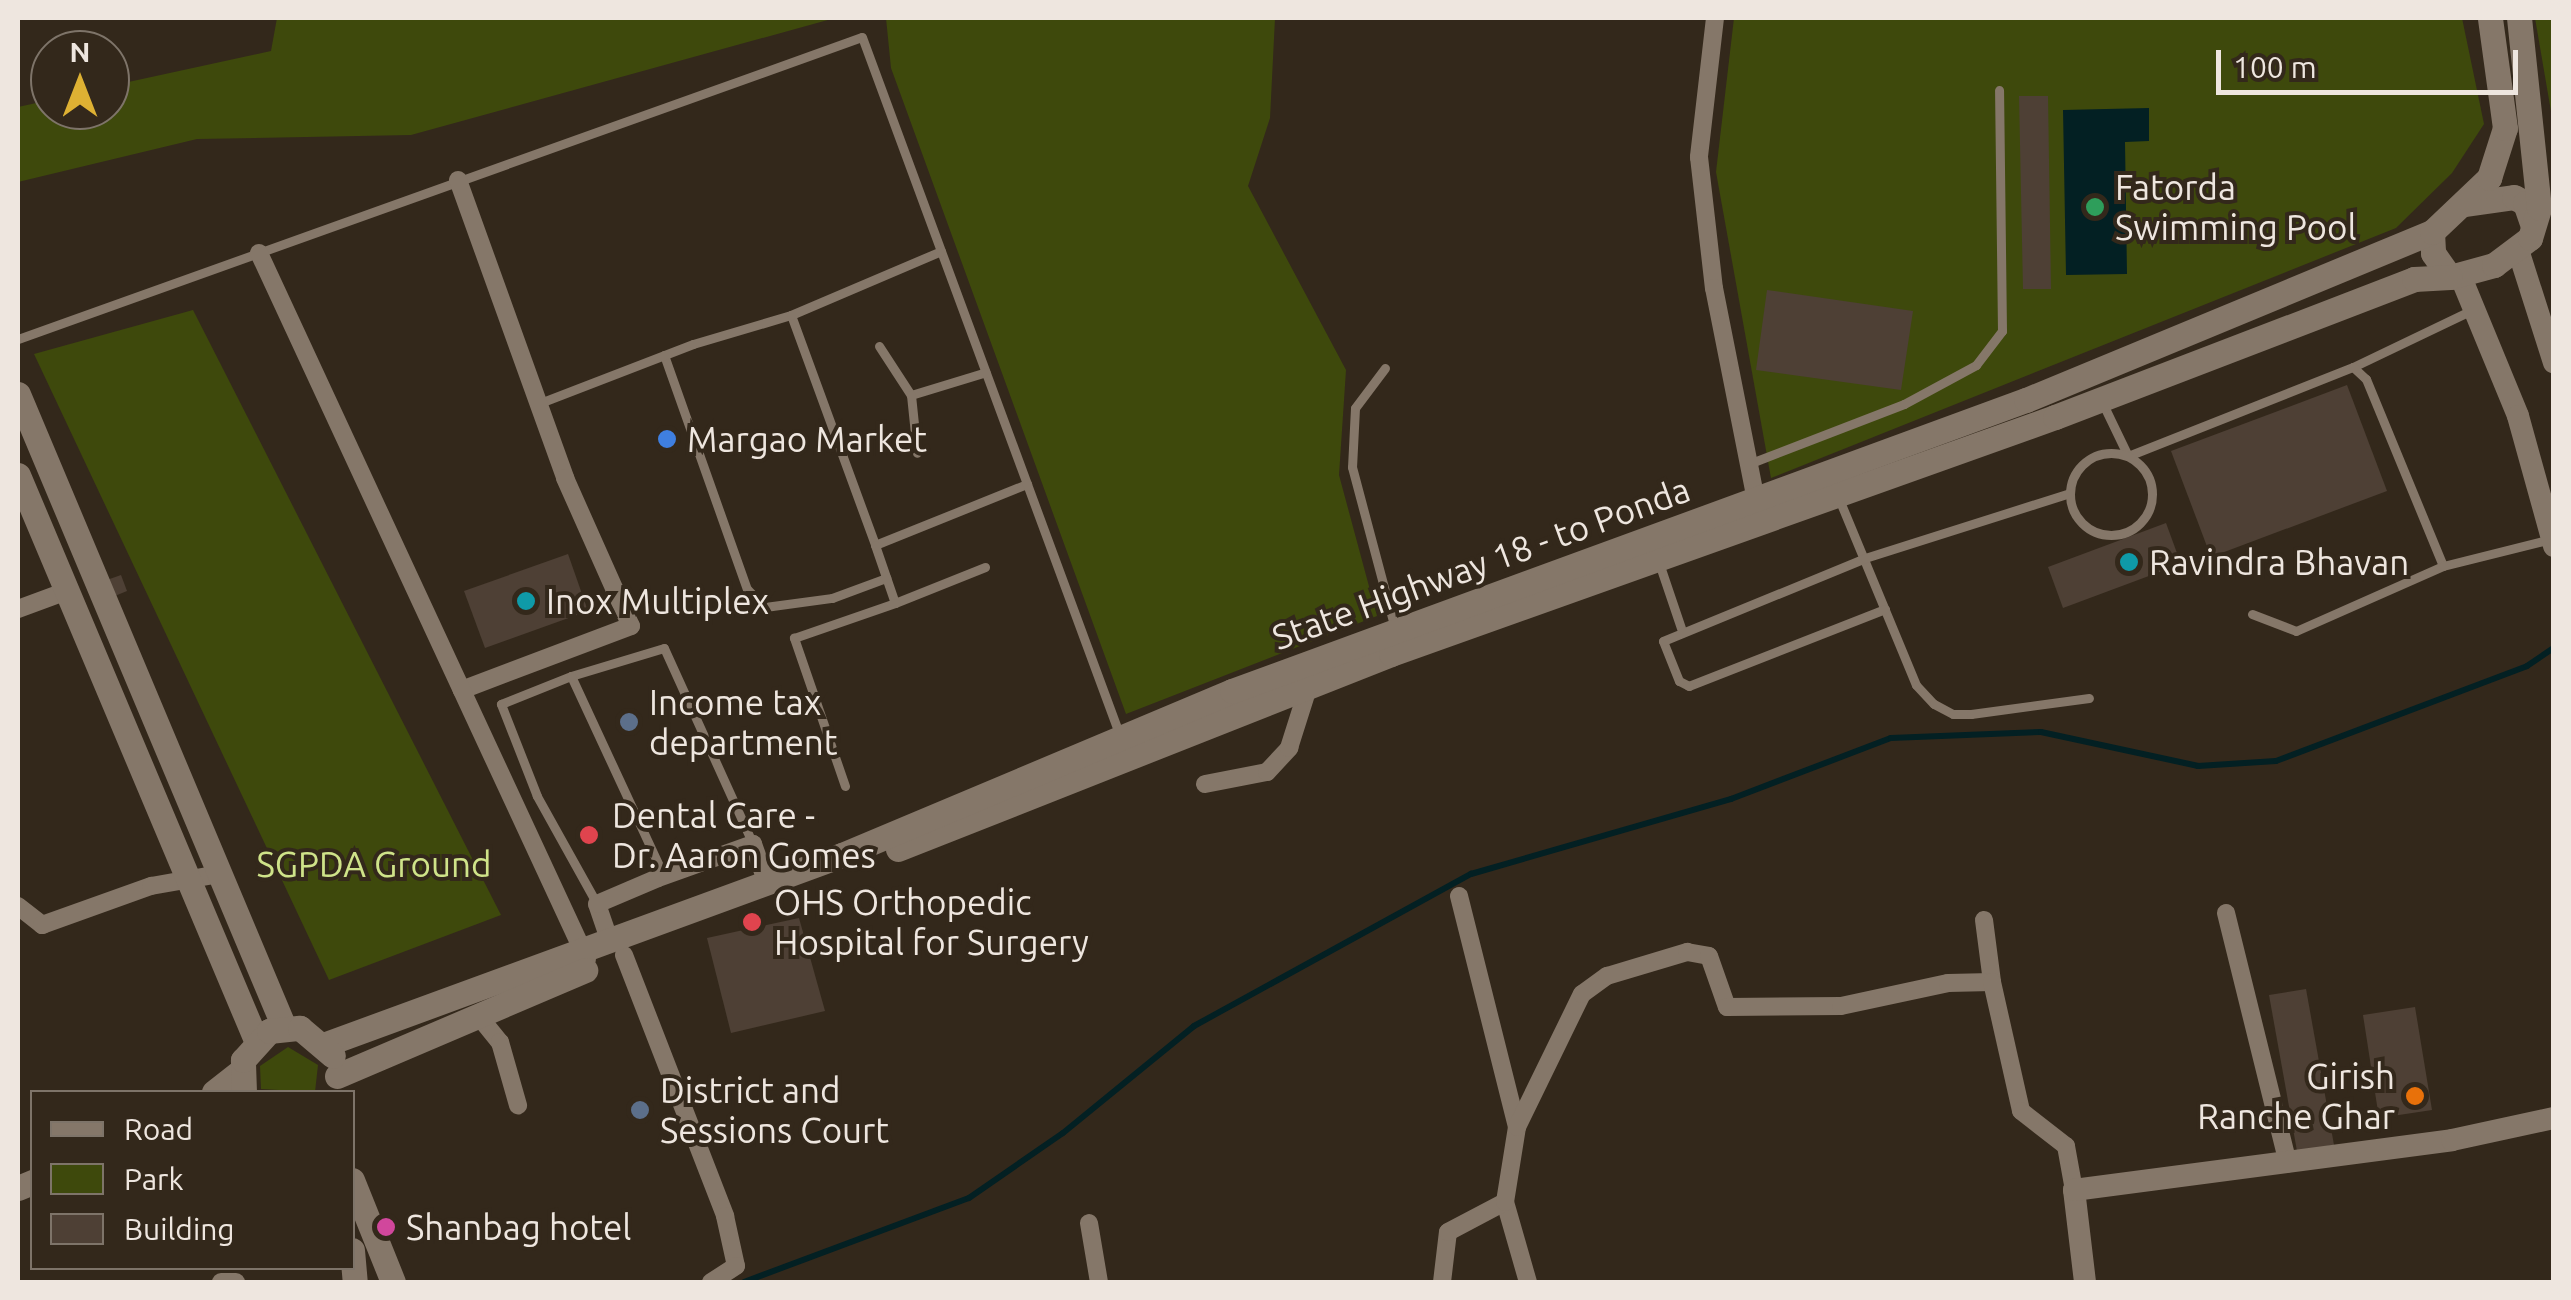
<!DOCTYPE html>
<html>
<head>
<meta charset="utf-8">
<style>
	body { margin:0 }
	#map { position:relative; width:2571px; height:1300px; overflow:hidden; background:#33281b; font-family:Ubuntu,sans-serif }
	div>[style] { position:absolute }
	.green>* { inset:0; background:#3e490c }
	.water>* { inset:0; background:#032023 }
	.stream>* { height:6px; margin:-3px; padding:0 3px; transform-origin:3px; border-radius:3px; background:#032023 }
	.building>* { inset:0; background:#4e4035 }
	.service>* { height:9px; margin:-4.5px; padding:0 4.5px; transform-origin:4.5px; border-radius:4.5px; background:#857769 }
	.service>.ring { margin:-4.5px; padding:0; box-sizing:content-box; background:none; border:9px solid #857769; border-radius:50% }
	.minor>* { height:18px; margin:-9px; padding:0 9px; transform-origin:9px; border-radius:9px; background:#857769 }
	.tertiary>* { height:22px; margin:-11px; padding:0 11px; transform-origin:11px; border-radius:11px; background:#857769 }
	.secondary>* { height:25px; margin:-12.5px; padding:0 12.5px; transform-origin:12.5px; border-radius:12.5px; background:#857769 }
	.dots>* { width:28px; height:28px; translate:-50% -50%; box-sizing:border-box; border:5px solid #33281b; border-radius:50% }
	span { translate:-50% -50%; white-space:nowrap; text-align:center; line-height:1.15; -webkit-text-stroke:8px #33281b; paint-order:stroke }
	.poi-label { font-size:35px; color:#eee6df }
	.left { translate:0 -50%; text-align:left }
	.right { translate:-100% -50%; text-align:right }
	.street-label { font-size:35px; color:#eee6df }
	.park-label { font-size:35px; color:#cfe389 }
	.frame { position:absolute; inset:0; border:20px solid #eee6df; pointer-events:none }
	.legend { position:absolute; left:30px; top:1090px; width:325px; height:180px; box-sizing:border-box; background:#33281b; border:2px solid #7e7469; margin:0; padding:12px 18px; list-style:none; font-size:30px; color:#eee6df }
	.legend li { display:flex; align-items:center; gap:20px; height:50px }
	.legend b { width:50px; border:2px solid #7e7469 }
	.north { position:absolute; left:30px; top:30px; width:100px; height:100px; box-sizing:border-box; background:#33281b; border:2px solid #7e7469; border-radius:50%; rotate:0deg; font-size:28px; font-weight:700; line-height:40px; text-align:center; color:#eee6df }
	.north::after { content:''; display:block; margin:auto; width:35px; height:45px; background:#deb133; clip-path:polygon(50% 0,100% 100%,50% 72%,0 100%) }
	.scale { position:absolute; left:2216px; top:50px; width:302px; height:45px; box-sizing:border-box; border:5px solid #eee6df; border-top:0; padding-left:12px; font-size:30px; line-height:35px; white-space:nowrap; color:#eee6df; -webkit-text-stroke:8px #33281b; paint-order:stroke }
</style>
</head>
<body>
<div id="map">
	<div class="green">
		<i style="clip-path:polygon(277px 18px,835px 18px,411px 135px,197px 139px,18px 182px,18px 107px,50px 100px,50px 110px,110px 110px,110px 86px,271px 51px)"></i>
		<i style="clip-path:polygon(886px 18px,1275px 18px,1270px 118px,1248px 186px,1346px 370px,1339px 475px,1377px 616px,1126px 714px,891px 68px)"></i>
		<i style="clip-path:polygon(1734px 18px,2462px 18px,2484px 124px,2452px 173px,2396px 228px,1771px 478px,1716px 172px)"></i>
		<i style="clip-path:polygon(2535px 18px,2553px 18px,2553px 123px)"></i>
		<i style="clip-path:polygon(193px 310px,501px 915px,329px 980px,34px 354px)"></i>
		<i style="clip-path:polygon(288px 1047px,318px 1065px,315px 1092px,261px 1089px,260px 1066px)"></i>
	</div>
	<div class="water">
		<i style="clip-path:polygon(2149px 108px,2149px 141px,2125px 142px,2127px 274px,2066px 275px,2063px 110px)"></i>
	</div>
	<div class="stream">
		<i style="left:744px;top:1282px;width:240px;rotate:-20.5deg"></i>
		<i style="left:969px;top:1198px;width:114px;rotate:-34.7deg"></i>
		<i style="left:1063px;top:1133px;width:169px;rotate:-39.2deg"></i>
		<i style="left:1194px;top:1026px;width:316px;rotate:-28.8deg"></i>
		<i style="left:1471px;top:874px;width:271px;rotate:-16.1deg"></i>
		<i style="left:1731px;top:799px;width:171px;rotate:-20.9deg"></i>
		<i style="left:1891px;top:738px;width:150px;rotate:-2.3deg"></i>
		<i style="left:2041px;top:732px;width:161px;rotate:12.2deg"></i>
		<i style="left:2198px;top:766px;width:78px;rotate:-3.7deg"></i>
		<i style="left:2276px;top:761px;width:268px;rotate:-20.7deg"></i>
		<i style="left:2527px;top:666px;width:32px;rotate:-34deg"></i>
	</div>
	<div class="building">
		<i style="clip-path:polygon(2019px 96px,2048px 96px,2051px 289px,2023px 289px)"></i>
		<i style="clip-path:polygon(1767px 290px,1913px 311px,1901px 390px,1756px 370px)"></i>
		<i style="clip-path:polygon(2347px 385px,2387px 491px,2211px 557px,2171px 451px)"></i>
		<i style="clip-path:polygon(2166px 523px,2181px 564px,2063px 608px,2048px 567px)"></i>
		<i style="clip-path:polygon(568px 554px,588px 611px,485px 648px,464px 591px)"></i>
		<i style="clip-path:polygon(121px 575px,127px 591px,110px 598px,104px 581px)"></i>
		<i style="clip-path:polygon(799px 918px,825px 1011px,731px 1033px,707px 938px)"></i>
		<i style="clip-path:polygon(2306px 989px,2334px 1145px,2297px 1151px,2269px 995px)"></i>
		<i style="clip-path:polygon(2415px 1007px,2432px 1110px,2379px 1118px,2363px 1015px)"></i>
	</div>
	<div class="service">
		<i style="left:791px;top:315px;width:245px;rotate:69.9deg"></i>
		<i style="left:875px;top:545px;width:164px;rotate:-21.9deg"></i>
		<i style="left:18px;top:339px;width:896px;rotate:-19.69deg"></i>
		<i style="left:862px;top:37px;width:745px;rotate:69.74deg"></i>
		<i style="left:879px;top:346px;width:59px;rotate:56.9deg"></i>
		<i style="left:911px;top:395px;width:78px;rotate:-17deg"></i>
		<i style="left:664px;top:355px;width:248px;rotate:70.5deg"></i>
		<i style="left:747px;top:589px;width:25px;rotate:45deg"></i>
		<i style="left:765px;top:607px;width:68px;rotate:-7.7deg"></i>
		<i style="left:832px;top:598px;width:58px;rotate:-20.3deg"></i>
		<i style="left:2353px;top:367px;width:134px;rotate:-25.6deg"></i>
		<i style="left:1385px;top:368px;width:50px;rotate:126.9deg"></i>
		<i style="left:1355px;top:408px;width:59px;rotate:92.9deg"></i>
		<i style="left:1352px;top:467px;width:168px;rotate:75.1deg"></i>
		<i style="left:911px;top:395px;width:58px;rotate:84.1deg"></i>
		<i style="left:2102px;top:402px;width:60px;rotate:64.3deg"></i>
		<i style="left:2128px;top:456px;width:242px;rotate:-21.6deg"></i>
		<i style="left:2353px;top:367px;width:18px;rotate:43deg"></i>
		<i style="left:2366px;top:379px;width:202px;rotate:67.6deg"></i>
		<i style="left:2443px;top:566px;width:111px;rotate:-14deg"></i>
		<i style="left:540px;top:403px;width:164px;rotate:-21.1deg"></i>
		<i style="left:693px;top:344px;width:102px;rotate:-16.5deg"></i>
		<i style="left:791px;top:315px;width:163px;rotate:-23.1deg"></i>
		<i class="ring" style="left:2070px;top:453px;width:73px;height:73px"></i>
		<i style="left:1751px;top:463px;width:164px;rotate:-21.1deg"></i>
		<i style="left:1904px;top:404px;width:82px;rotate:-28.4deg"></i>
		<i style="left:1976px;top:365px;width:43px;rotate:-52.6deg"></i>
		<i style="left:2002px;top:331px;width:241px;rotate:-90.7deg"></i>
		<i style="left:1839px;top:499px;width:201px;rotate:67.5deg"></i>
		<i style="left:1916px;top:685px;width:26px;rotate:47deg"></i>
		<i style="left:1934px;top:704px;width:21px;rotate:28deg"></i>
		<i style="left:1953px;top:714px;width:18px"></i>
		<i style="left:1971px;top:714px;width:119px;rotate:-7.7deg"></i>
		<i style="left:875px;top:545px;width:61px;rotate:71deg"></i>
		<i style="left:895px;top:603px;width:97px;rotate:-21.8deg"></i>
		<i style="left:1658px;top:560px;width:72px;rotate:71.3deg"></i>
		<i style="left:1885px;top:609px;width:211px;rotate:158.6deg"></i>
		<i style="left:1689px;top:686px;width:11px;rotate:-153deg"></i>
		<i style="left:1679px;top:681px;width:43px;rotate:-111.8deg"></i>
		<i style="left:1663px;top:641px;width:218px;rotate:-22.3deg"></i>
		<i style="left:1865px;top:558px;width:215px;rotate:-17.6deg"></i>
		<i style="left:2252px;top:614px;width:47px;rotate:21.1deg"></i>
		<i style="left:2296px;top:631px;width:161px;rotate:-23.9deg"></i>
		<i style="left:571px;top:676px;width:97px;rotate:-16.8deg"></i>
		<i style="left:664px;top:648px;width:215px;rotate:65.6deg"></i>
		<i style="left:845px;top:786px;width:157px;rotate:-109deg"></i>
		<i style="left:794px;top:638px;width:107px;rotate:-19.1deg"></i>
		<i style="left:597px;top:904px;width:124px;rotate:-119.1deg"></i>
		<i style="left:537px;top:796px;width:99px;rotate:-111.4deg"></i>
		<i style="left:501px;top:704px;width:75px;rotate:-21.8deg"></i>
		<i style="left:571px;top:676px;width:221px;rotate:65.1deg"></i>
	</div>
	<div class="minor">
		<i style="left:1715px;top:18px;width:140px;rotate:96.6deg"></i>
		<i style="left:1699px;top:157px;width:132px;rotate:83.5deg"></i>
		<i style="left:1714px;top:288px;width:222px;rotate:78.8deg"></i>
		<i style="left:458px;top:180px;width:317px;rotate:70.2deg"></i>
		<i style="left:565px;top:478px;width:162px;rotate:66deg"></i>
		<i style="left:631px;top:626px;width:181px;rotate:159.3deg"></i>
		<i style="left:259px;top:253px;width:779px;rotate:65.11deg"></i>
		<i style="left:18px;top:609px;width:52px;rotate:-20.2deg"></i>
		<i style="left:1205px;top:784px;width:63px;rotate:-11deg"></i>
		<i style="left:1267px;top:772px;width:33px;rotate:-47deg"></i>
		<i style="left:1289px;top:748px;width:66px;rotate:-72.4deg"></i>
		<i style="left:1459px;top:896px;width:238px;rotate:75.9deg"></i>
		<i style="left:18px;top:906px;width:31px;rotate:38deg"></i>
		<i style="left:42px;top:925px;width:116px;rotate:-19.7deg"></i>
		<i style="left:151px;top:886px;width:70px;rotate:-9.9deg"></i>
		<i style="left:2226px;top:913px;width:258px;rotate:76.1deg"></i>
		<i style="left:1984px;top:920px;width:63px;rotate:82.6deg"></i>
		<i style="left:610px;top:942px;width:40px;rotate:-108.9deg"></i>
		<i style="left:597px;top:904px;width:66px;rotate:-23.1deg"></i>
		<i style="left:658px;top:878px;width:101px;rotate:-19.7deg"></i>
		<i style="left:753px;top:844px;width:41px;rotate:70.3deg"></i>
		<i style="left:624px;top:955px;width:280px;rotate:68.8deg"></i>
		<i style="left:725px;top:1216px;width:51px;rotate:77.6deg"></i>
		<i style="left:736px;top:1266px;width:30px;rotate:147deg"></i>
		<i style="left:477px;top:1014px;width:36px;rotate:51deg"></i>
		<i style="left:500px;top:1042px;width:66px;rotate:74.1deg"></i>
		<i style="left:1505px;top:1202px;width:83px;rotate:74deg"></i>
		<i style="left:1089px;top:1223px;width:60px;rotate:80.4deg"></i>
		<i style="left:221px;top:1282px;width:15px"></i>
		<i style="left:1442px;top:1282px;width:50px;rotate:-83.2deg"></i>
		<i style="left:1448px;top:1232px;width:64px;rotate:-27.8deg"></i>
		<i style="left:1505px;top:1202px;width:76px;rotate:-80.9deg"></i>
		<i style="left:1517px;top:1127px;width:148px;rotate:-64deg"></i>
		<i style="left:1582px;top:994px;width:31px;rotate:-36deg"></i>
		<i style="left:1607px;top:976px;width:84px;rotate:-16.7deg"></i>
		<i style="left:1687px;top:952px;width:22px;rotate:10deg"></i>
		<i style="left:1709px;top:956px;width:54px;rotate:70.6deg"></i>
		<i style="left:1727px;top:1007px;width:114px;rotate:-0.5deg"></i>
		<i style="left:1841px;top:1006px;width:109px;rotate:-12.1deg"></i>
		<i style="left:1948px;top:983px;width:44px;rotate:-1.3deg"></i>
		<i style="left:1992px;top:982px;width:132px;rotate:77.3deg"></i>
		<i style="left:2021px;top:1111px;width:57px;rotate:37.9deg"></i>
		<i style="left:2066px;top:1146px;width:45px;rotate:79.7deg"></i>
	</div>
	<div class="tertiary">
		<i style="left:2519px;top:253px;width:115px;rotate:72.3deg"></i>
		<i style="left:2460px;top:275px;width:152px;rotate:67.6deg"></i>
		<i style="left:2518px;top:416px;width:135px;rotate:74.5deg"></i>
		<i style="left:2085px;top:1282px;width:93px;rotate:-96.8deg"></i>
		<i style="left:2074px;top:1190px;width:381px;rotate:-7.5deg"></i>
		<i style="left:2452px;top:1140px;width:104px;rotate:-12.2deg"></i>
	</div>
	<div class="secondary">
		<i style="left:2464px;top:204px;width:50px;rotate:-8deg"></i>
		<i style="left:2514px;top:197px;width:13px;rotate:29deg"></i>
		<i style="left:2525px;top:203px;width:24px;rotate:71deg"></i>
		<i style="left:2432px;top:232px;width:21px;rotate:87deg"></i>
		<i style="left:2433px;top:253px;width:29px;rotate:55deg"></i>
		<i style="left:2450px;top:277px;width:46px;rotate:-15.3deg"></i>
		<i style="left:2494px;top:265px;width:45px;rotate:-36.9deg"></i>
		<i style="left:2530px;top:238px;width:31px;rotate:-73deg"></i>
		<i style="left:2539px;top:208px;width:191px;rotate:-96deg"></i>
		<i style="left:18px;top:394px;width:687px;rotate:67.21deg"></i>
		<i style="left:18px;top:475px;width:613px;rotate:67.16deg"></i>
		<i style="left:898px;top:849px;width:530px;rotate:-21.58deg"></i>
		<i style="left:1391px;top:654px;width:705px;rotate:-19.64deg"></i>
		<i style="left:2055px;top:417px;width:385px;rotate:-21deg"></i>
		<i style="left:2414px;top:279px;width:36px;rotate:-3deg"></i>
		<i style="left:326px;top:1044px;width:550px;rotate:-20.12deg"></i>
		<i style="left:842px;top:855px;width:423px;rotate:-22.8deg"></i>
		<i style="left:1232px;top:691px;width:846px;rotate:-20.13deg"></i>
		<i style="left:2026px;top:400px;width:439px;rotate:-22.5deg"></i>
		<i style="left:2432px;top:232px;width:79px;rotate:-43.5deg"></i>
		<i style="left:2489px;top:178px;width:52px;rotate:-72.3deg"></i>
		<i style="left:2505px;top:128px;width:111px;rotate:-97.8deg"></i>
		<i style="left:337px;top:1076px;width:270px;rotate:-23.1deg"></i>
		<i style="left:214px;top:1092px;width:34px;rotate:-38deg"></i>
		<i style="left:244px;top:1092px;width:32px;rotate:-92deg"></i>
		<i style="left:243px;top:1060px;width:39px;rotate:-48deg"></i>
		<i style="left:269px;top:1031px;width:31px;rotate:-6deg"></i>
		<i style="left:300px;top:1028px;width:43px;rotate:40.3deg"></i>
		<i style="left:352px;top:1180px;width:110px;rotate:68.1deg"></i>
		<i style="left:18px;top:1188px;width:15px;rotate:-23deg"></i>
		<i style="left:352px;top:1250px;width:32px;rotate:85deg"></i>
	</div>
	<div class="dots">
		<i style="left:2095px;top:207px;background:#2e9e5b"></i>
		<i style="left:667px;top:439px;background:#3f7fe0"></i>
		<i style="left:2129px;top:562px;background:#0f9aa8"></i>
		<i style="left:526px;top:601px;background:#0f9aa8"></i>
		<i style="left:629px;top:722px;background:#5c6f8a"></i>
		<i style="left:589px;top:835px;background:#e0444e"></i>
		<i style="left:752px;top:922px;background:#e0444e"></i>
		<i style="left:2415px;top:1096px;background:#e8710a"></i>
		<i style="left:640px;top:1110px;background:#5c6f8a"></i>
		<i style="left:386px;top:1227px;background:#d1479c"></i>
	</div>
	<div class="poi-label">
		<span class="left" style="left:2115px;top:207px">Fatorda<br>Swimming Pool</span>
		<span class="left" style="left:687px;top:439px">Margao Market</span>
		<span class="left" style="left:2149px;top:562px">Ravindra Bhavan</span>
		<span class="left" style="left:546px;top:601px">Inox Multiplex</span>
		<span class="left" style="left:649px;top:722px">Income tax<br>department</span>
		<span class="left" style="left:612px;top:835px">Dental Care -<br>Dr. Aaron Gomes</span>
		<span class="left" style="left:774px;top:922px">OHS Orthopedic<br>Hospital for Surgery</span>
		<span class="right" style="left:2395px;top:1096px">Girish<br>Ranche Ghar</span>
		<span class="left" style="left:660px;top:1110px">District and<br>Sessions Court</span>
		<span class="left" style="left:406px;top:1227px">Shanbag hotel</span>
	</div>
	<div class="street-label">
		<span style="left:1481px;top:563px;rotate:-20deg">State Highway 18 - to Ponda</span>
	</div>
	<div class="park-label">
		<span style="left:374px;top:864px">SGPDA Ground</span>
	</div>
	<div class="frame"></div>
	<ul class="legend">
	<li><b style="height:12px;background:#857769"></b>Road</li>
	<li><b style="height:28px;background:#3e490c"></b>Park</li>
	<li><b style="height:28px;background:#4e4035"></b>Building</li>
	</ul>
	<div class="north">N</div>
	<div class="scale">100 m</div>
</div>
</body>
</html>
